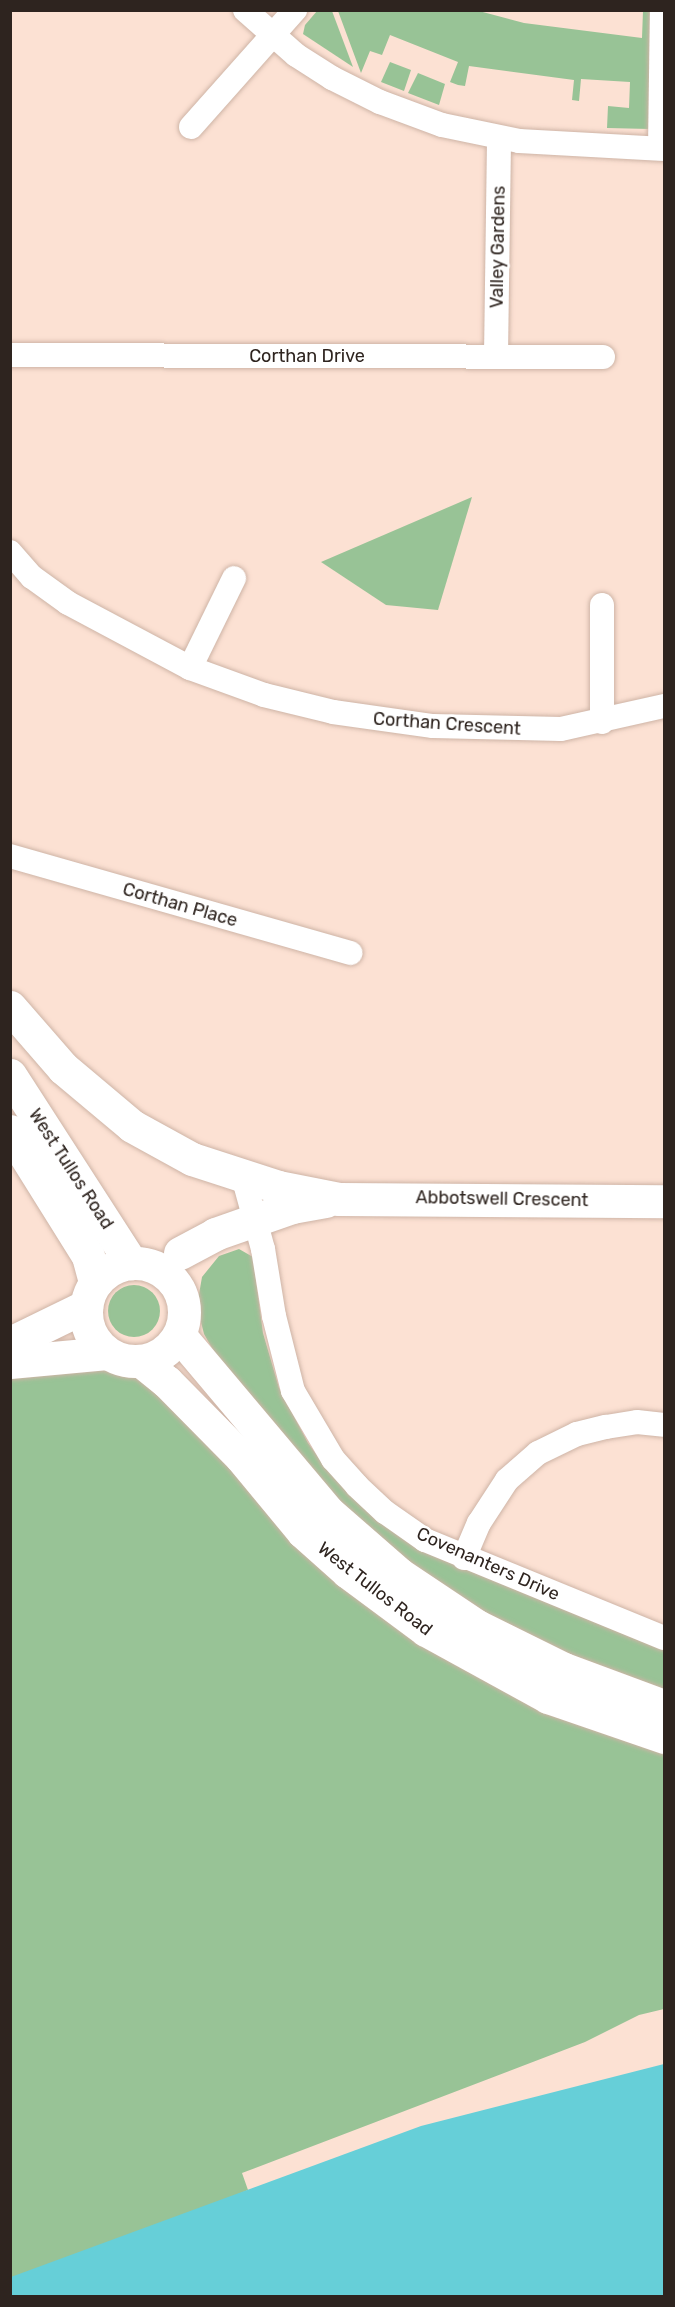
<!DOCTYPE html>
<html>
<head>
<meta charset="utf-8">
<style>
	body { margin:0 }
	#map { position:relative; width:675px; height:2307px; overflow:hidden; background:#fce1d3; font-family:Rubik,sans-serif }
	div>[style] { position:absolute }
	.green>* { inset:0; background:#98c396 }
	.round { border-radius:50% }
	.water>* { inset:0; background:#66cfd8 }
	.roads { filter:drop-shadow(0 0 2px #ceb4a6) drop-shadow(0 0 2px #ceb4a6) }
	.street>* { height:24px; margin:-12px; padding:0 12px; transform-origin:12px; border-radius:12px; background:#fff }
	.secondary>* { height:33px; margin:-16.5px; padding:0 16.5px; transform-origin:16.5px; border-radius:16.5px; background:#fff }
	.secondary>.ring { margin:-16.5px; padding:0; box-sizing:content-box; background:none; border:33px solid #fff; border-radius:50% }
	span { translate:-50% -50%; white-space:nowrap; text-align:center; line-height:1.15; -webkit-text-stroke:5px #fff; paint-order:stroke }
	.street-label { font-size:18px; color:#2e241f }
	.frame { position:absolute; inset:0; border:12px solid #2e241f; pointer-events:none }
</style>
</head>
<body>
<div id="map">
	<div class="green">
		<i style="clip-path:polygon(317px 11px,332px 11px,353px 67px,303px 34px,305px 25px)"></i>
		<i style="clip-path:polygon(338px 11px,479px 11px,524px 23px,642px 38px,643px 11px,652px 11px,650px 129px,607px 128px,608px 106px,629px 108px,630px 82px,581px 79px,579px 101px,572px 100px,574px 80px,469px 66px,465px 86px,458px 85px,450px 82px,458px 62px,390px 35px,382px 55px,370px 51px,361px 73px)"></i>
		<i style="clip-path:polygon(390px 62px,411px 70px,404px 91px,381px 82px)"></i>
		<i style="clip-path:polygon(418px 73px,445px 84px,439px 105px,408px 93px)"></i>
		<i style="clip-path:polygon(472px 497px,438px 610px,386px 605px,321px 562px)"></i>
		<i style="clip-path:polygon(239px 1249px,253px 1257px,263px 1333px,279px 1388px,308px 1443px,329px 1472px,355px 1498px,664px 1646px,664px 1695px,501px 1627px,370px 1539px,221px 1364px,204px 1334px,197px 1306px,202px 1277px,219px 1256px)"></i>
		<i class="round" style="left:108px;top:1285px;width:52px;height:52px"></i>
		<i style="clip-path:polygon(115px 1357px,141px 1361px,210px 1425px,664px 1737px,664px 2009px,639px 2015px,585px 2042px,242px 2173px,248px 2190px,11px 2290px,11px 1362px)"></i>
	</div>
	<div class="water">
		<i style="clip-path:polygon(664px 2064px,664px 2296px,11px 2296px,11px 2277px,421px 2126px)"></i>
	</div>
	<div class="roads">
		<div class="street">
			<i style="left:245px;top:10px;width:68px;rotate:41.4deg"></i>
			<i style="left:296px;top:55px;width:43px;rotate:32.6deg"></i>
			<i style="left:332px;top:78px;width:54px;rotate:26.6deg"></i>
			<i style="left:380px;top:102px;width:66px;rotate:20.4deg"></i>
			<i style="left:442px;top:125px;width:79px;rotate:11.7deg"></i>
			<i style="left:519px;top:141px;width:145px;rotate:3.2deg"></i>
			<i style="left:191px;top:127px;width:157px;rotate:-48.4deg"></i>
			<i style="left:660px;top:148px;width:138px;rotate:-89.2deg"></i>
			<i style="left:10px;top:355px;width:593px;rotate:0.19deg"></i>
			<i style="left:496px;top:356px;width:217px;rotate:-89.2deg"></i>
			<i style="left:10px;top:552px;width:33px;rotate:49deg"></i>
			<i style="left:32px;top:577px;width:44px;rotate:35.8deg"></i>
			<i style="left:68px;top:603px;width:138px;rotate:28deg"></i>
			<i style="left:190px;top:668px;width:79px;rotate:20deg"></i>
			<i style="left:264px;top:695px;width:71px;rotate:13.8deg"></i>
			<i style="left:333px;top:712px;width:101px;rotate:8deg"></i>
			<i style="left:433px;top:726px;width:128px;rotate:1.3deg"></i>
			<i style="left:561px;top:729px;width:106px;rotate:-12.6deg"></i>
			<i style="left:602px;top:605px;width:117px;rotate:90deg"></i>
			<i style="left:190px;top:668px;width:100px;rotate:-63.9deg"></i>
			<i style="left:10px;top:856px;width:354px;rotate:15.9deg"></i>
			<i style="left:243px;top:1176px;width:76px;rotate:74.7deg"></i>
			<i style="left:263px;top:1249px;width:68px;rotate:80.7deg"></i>
			<i style="left:274px;top:1316px;width:77px;rotate:75.8deg"></i>
			<i style="left:293px;top:1391px;width:79px;rotate:59.5deg"></i>
			<i style="left:333px;top:1459px;width:36px;rotate:48deg"></i>
			<i style="left:357px;top:1486px;width:38px;rotate:43deg"></i>
			<i style="left:385px;top:1512px;width:49px;rotate:35deg"></i>
			<i style="left:425px;top:1540px;width:258px;rotate:22.3deg"></i>
			<i style="left:464px;top:1558px;width:38px;rotate:-67deg"></i>
			<i style="left:479px;top:1523px;width:51px;rotate:-56.9deg"></i>
			<i style="left:507px;top:1480px;width:41px;rotate:-41.1deg"></i>
			<i style="left:538px;top:1453px;width:43px;rotate:-26deg"></i>
			<i style="left:577px;top:1434px;width:30px;rotate:-14deg"></i>
			<i style="left:606px;top:1427px;width:31px;rotate:-9deg"></i>
			<i style="left:637px;top:1422px;width:27px;rotate:6deg"></i>
		</div>
		<div class="secondary">
			<i style="left:10px;top:1007px;width:81px;rotate:49deg"></i>
			<i style="left:63px;top:1068px;width:90px;rotate:40deg"></i>
			<i style="left:132px;top:1126px;width:68px;rotate:28.8deg"></i>
			<i style="left:192px;top:1159px;width:90px;rotate:18deg"></i>
			<i style="left:278px;top:1187px;width:62px;rotate:11.1deg"></i>
			<i style="left:339px;top:1199px;width:325px;rotate:0.4deg"></i>
			<i style="left:10px;top:1075px;width:224px;rotate:57.2deg"></i>
			<i style="left:10px;top:1131px;width:147px;rotate:58deg"></i>
			<i style="left:88px;top:1256px;width:28px;rotate:75deg"></i>
			<i style="left:180px;top:1253px;width:40px;rotate:-28deg"></i>
			<i style="left:215px;top:1234px;width:82px;rotate:-19.3deg"></i>
			<i style="left:292px;top:1207px;width:34px;rotate:-10deg"></i>
			<i class="ring" style="left:86px;top:1263px;width:65px;height:65px"></i>
			<i style="left:179px;top:1335px;width:231px;rotate:49.9deg"></i>
			<i style="left:328px;top:1512px;width:94px;rotate:41.1deg"></i>
			<i style="left:399px;top:1574px;width:94px;rotate:33.7deg"></i>
			<i style="left:477px;top:1626px;width:97px;rotate:26.3deg"></i>
			<i style="left:564px;top:1669px;width:107px;rotate:20.3deg"></i>
			<i style="left:10px;top:1343px;width:85px;rotate:-26deg"></i>
			<i style="left:141px;top:1361px;width:33px;rotate:39deg"></i>
			<i style="left:167px;top:1382px;width:105px;rotate:45.4deg"></i>
			<i style="left:241px;top:1457px;width:97px;rotate:50.4deg"></i>
			<i style="left:303px;top:1532px;width:60px;rotate:41.6deg"></i>
			<i style="left:348px;top:1572px;width:97px;rotate:36.6deg"></i>
			<i style="left:426px;top:1630px;width:139px;rotate:28.8deg"></i>
			<i style="left:548px;top:1697px;width:123px;rotate:19deg"></i>
			<i style="left:10px;top:1362px;width:97px;rotate:-5.3deg"></i>
		</div>
	</div>
	<div class="street-label">
		<span style="left:498px;top:247px;rotate:-89deg">Valley Gardens</span>
		<span style="left:307px;top:356px">Corthan Drive</span>
		<span style="left:447px;top:724px;rotate:4deg">Corthan Crescent</span>
		<span style="left:180px;top:905px;rotate:16deg">Corthan Place</span>
		<span style="left:71px;top:1169px;rotate:57deg">West Tullos Road</span>
		<span style="left:502px;top:1199px;rotate:1deg">Abbotswell Crescent</span>
		<span style="left:488px;top:1564px;rotate:24deg">Covenanters Drive</span>
		<span style="left:375px;top:1589px;rotate:38deg">West Tullos Road</span>
	</div>
	<div class="frame"></div>
</div>
</body>
</html>
